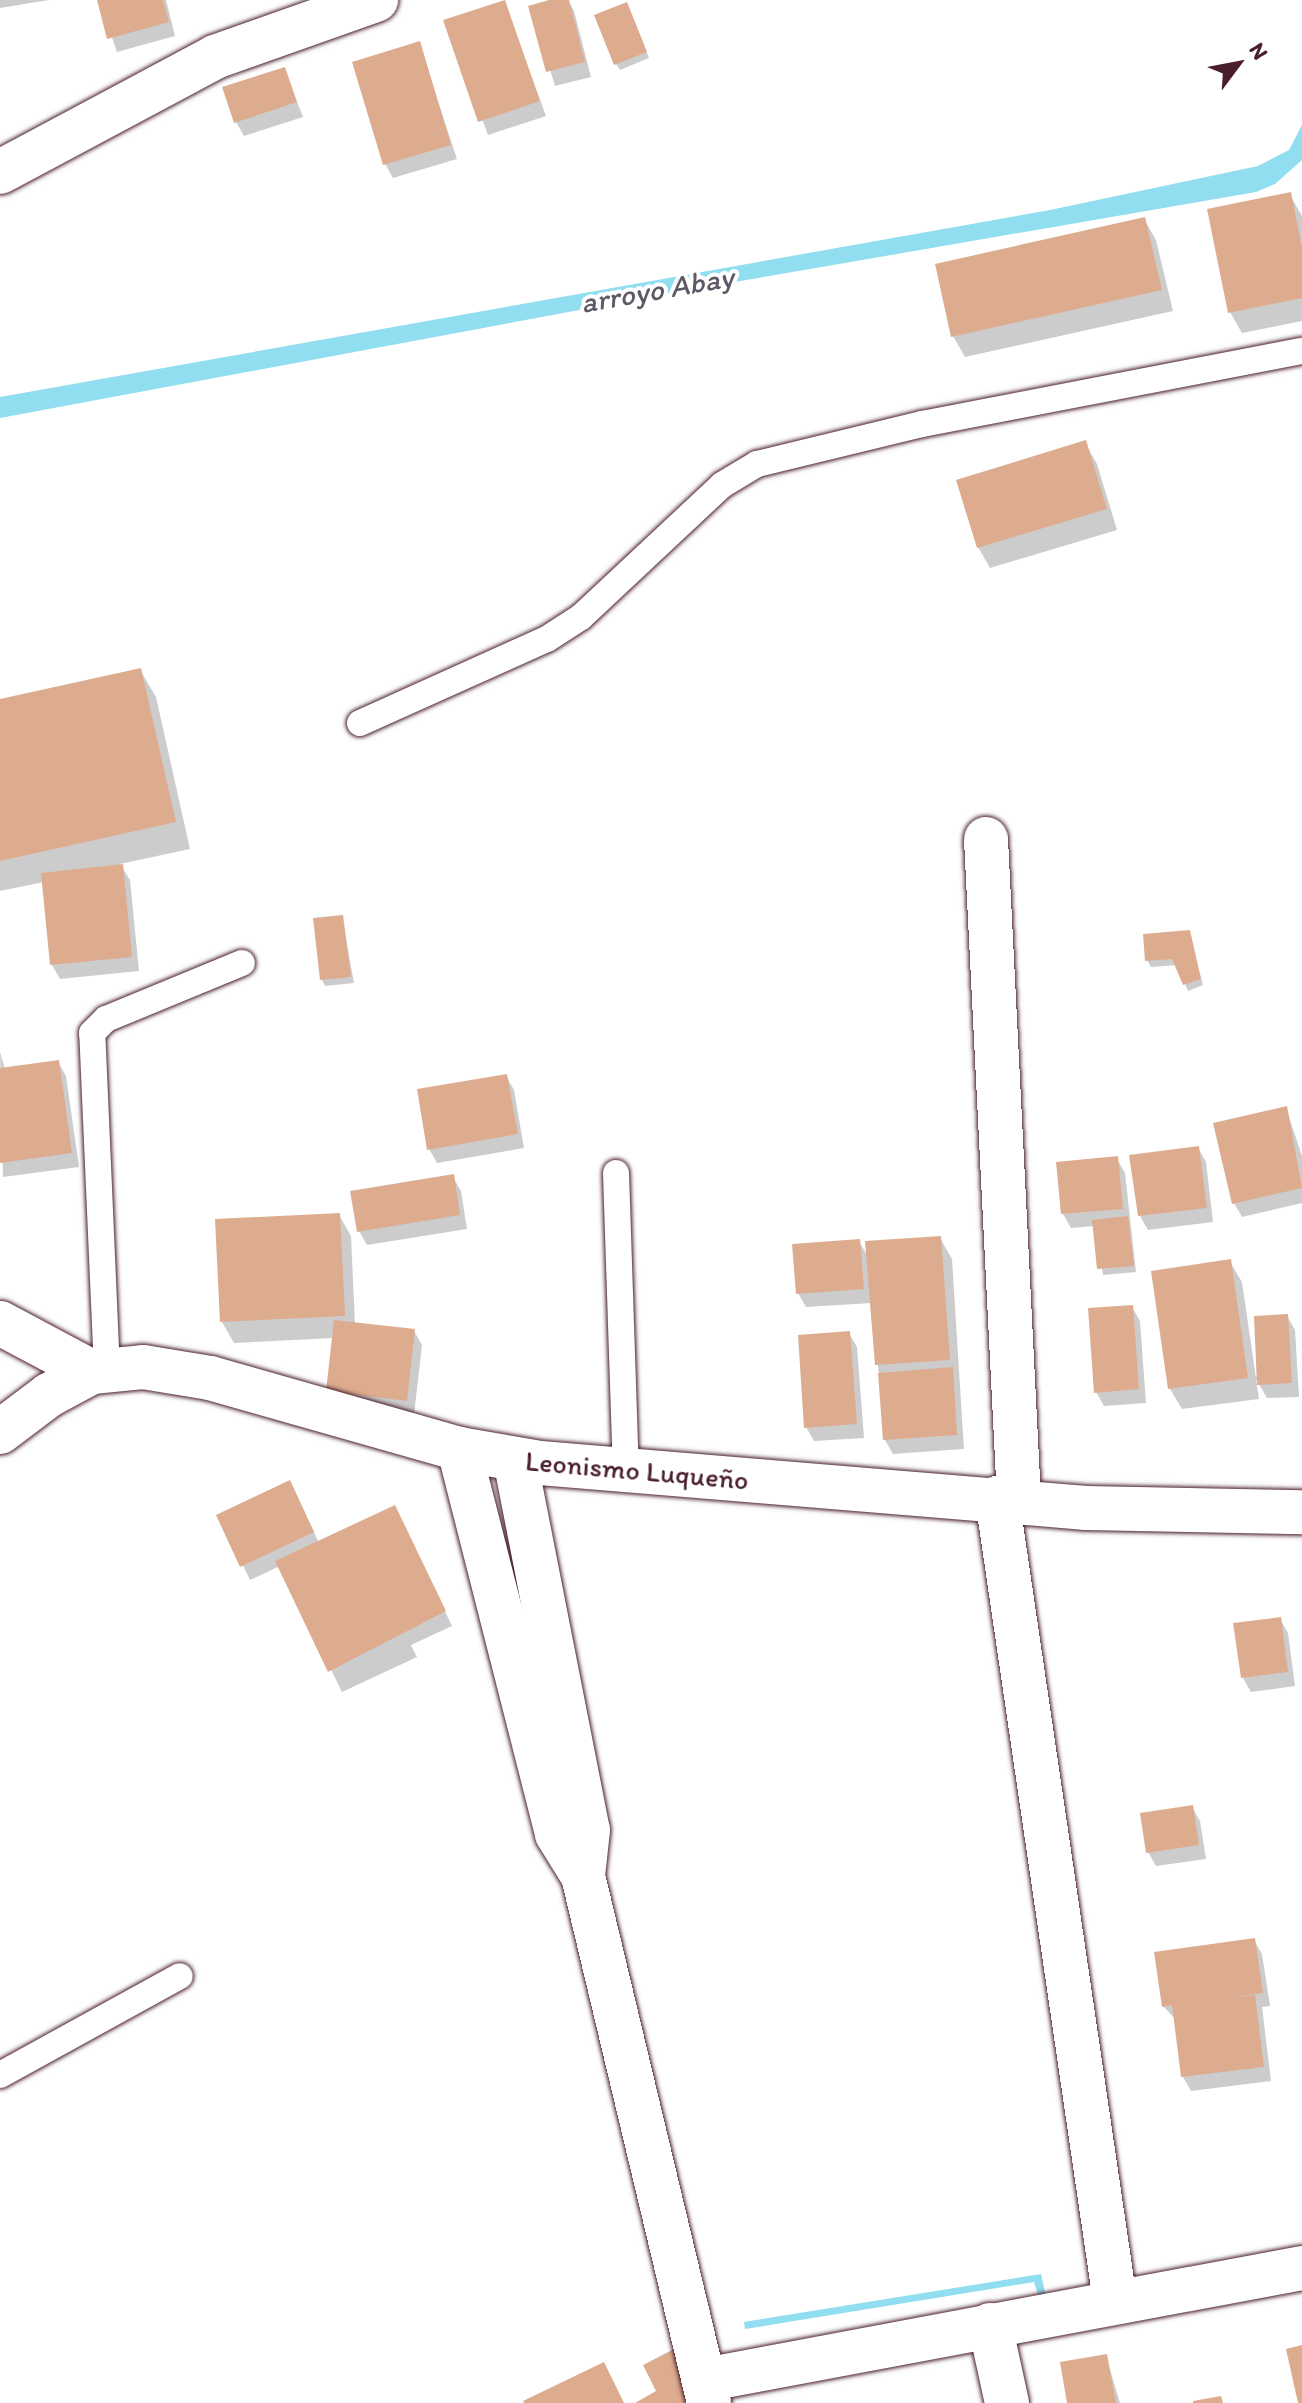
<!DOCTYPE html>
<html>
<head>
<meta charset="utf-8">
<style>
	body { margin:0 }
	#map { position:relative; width:1302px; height:2403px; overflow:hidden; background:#fff; font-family:Itim,sans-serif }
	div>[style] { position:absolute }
	.water>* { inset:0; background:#91def0 }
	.shadow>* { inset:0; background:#0003 }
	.building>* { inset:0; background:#ddac8f }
	.roads { filter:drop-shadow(0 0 2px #4a1f2b) drop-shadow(0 0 2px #4a1f2b) }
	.lane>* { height:26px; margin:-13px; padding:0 13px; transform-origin:13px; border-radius:13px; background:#fff }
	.street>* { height:44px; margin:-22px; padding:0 22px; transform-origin:22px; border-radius:22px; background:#fff }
	.secondary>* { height:44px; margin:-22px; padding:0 22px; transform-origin:22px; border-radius:22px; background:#fff }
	span { translate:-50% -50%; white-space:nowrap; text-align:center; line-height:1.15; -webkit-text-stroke:8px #fff; paint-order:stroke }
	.street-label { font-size:28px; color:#4a1f2b }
	.water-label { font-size:30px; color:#5f5866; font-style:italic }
	.north { position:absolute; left:1198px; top:24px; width:80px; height:80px; -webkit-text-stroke:6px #fff; paint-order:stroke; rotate:58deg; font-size:22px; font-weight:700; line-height:32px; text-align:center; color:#4a1f2b }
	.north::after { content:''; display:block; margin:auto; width:28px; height:36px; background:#4a1f2b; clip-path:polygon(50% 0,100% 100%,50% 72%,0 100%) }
</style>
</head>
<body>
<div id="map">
	<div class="water">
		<i style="clip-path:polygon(1302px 125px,1302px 160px,1275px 184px,1256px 192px,671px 293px,0 418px,0 397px,1050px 210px,1258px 166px,1289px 150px)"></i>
		<i style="clip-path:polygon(1041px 2274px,1046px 2297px,1039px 2298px,1034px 2282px,745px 2329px,744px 2322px)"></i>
	</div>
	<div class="shadow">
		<i style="clip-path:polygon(0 0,49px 0,0 8px)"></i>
		<i style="clip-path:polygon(99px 0,166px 0,175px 36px,117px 52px)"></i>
		<i style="clip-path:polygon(556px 0,568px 0,574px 11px,591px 77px,555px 86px,531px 7px)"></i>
		<i style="clip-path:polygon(504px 1px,546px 116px,488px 135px,446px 21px)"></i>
		<i style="clip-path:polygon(630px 11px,649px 58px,620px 70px,616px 64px)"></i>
		<i style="clip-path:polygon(419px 44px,457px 159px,393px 178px,385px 164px)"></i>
		<i style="clip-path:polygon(284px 69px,303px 117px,244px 136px,236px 122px)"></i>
		<i style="clip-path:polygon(1290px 195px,1302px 216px,1302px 321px,1242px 333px,1230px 312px)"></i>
		<i style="clip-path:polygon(1144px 219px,1156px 240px,1173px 311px,965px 357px,953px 336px)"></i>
		<i style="clip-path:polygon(1085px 443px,1097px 464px,1117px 530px,990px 568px,978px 547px)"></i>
		<i style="clip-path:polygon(140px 670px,156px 697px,190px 849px,120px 864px,130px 880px,139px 971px,60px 979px,52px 965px,44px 882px,0 891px,0 701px)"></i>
		<i style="clip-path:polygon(342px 917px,354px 983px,325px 986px,322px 980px)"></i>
		<i style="clip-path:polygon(1189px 933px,1203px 985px,1188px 991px,1177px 965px,1151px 967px,1147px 960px)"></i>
		<i style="clip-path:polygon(0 1052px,5px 1069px,58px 1062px,66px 1076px,79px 1167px,3px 1177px)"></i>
		<i style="clip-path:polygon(506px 1076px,514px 1090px,524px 1148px,437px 1163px,429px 1149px)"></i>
		<i style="clip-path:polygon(1286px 1108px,1302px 1156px,1302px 1203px,1242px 1217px,1234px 1203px)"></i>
		<i style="clip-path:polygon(1198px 1148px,1206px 1162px,1213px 1222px,1148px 1230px,1140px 1216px)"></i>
		<i style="clip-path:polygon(1117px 1159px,1125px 1173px,1136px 1272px,1103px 1275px,1095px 1226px,1071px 1228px,1063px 1214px)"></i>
		<i style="clip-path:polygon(453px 1177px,461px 1191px,467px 1229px,367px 1245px,359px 1231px)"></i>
		<i style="clip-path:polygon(339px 1215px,351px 1236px,355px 1324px,414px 1331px,422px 1345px,414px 1415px,328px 1391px,334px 1338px,234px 1343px,222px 1322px,217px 1221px)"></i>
		<i style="clip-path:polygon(940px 1238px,952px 1259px,964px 1449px,893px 1454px,885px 1440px,872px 1303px,806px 1307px,798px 1293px,859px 1241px,868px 1257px)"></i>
		<i style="clip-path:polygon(1230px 1262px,1242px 1282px,1256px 1378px,1287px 1316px,1295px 1330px,1299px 1397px,1267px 1398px,1256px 1379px,1259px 1399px,1182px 1409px,1170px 1389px)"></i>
		<i style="clip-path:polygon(1132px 1307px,1140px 1321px,1146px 1403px,1104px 1406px,1096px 1392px)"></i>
		<i style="clip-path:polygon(849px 1333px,857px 1347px,864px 1438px,814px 1441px,806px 1427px)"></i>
		<i style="clip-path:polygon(297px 1496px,319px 1543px,402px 1521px,452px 1626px,411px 1645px,417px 1657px,342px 1692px,280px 1566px,250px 1580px,219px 1516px)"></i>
		<i style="clip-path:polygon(1280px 1619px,1288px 1633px,1295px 1686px,1251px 1692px,1243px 1678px)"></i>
		<i style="clip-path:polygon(1192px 1807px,1200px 1821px,1206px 1859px,1156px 1866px,1148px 1852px)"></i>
		<i style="clip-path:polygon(1254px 1940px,1262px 1954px,1270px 2006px,1262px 2007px,1271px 2081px,1191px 2091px,1183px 2077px,1175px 2019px,1163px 2006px)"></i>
		<i style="clip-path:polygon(1106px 2356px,1120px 2403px,1069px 2403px)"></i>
	</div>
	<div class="building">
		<i style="clip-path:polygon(97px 0,163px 0,169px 22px,107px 39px)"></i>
		<i style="clip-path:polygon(505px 0,540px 101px,478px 122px,443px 20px)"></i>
		<i style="clip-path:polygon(549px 0,569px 0,585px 62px,546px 72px,528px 6px)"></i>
		<i style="clip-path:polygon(627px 2px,647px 52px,614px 65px,594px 15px)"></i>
		<i style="clip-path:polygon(420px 41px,451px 145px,383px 165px,352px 62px)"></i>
		<i style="clip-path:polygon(285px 67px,297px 102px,234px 123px,222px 87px)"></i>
		<i style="clip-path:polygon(1291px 192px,1302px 248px,1302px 298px,1228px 313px,1207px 209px)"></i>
		<i style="clip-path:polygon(1145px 217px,1162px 290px,951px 337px,935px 264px)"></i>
		<i style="clip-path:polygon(1086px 440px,1107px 509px,977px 548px,956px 480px)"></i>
		<i style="clip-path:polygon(141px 668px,176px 822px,0 861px,0 699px)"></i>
		<i style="clip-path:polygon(123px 864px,132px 957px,50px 965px,41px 873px)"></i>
		<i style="clip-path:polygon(343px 915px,351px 977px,320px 980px,313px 918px)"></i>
		<i style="clip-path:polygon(1190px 930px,1201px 979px,1183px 985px,1172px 959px,1145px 961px,1143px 934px)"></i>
		<i style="clip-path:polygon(59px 1060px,72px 1153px,0 1163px,0 1068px)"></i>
		<i style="clip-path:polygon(507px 1074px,518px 1134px,427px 1150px,417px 1089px)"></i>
		<i style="clip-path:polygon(1287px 1106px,1302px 1188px,1232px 1204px,1213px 1123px)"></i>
		<i style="clip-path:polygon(1199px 1146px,1207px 1208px,1138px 1216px,1129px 1155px)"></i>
		<i style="clip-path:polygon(1118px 1156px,1123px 1209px,1061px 1214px,1056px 1162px)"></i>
		<i style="clip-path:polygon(454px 1174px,460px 1215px,357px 1232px,350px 1191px)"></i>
		<i style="clip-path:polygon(340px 1213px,345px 1316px,220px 1322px,215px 1219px)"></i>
		<i style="clip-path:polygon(1128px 1216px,1134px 1266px,1097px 1269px,1092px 1220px)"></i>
		<i style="clip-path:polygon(941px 1236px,950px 1360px,875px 1365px,865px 1241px)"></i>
		<i style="clip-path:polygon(860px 1239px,864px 1289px,796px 1294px,792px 1244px)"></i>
		<i style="clip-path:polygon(1231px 1259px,1248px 1378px,1168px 1389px,1151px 1271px)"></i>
		<i style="clip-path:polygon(1133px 1305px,1139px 1389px,1094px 1393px,1088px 1308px)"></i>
		<i style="clip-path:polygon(1288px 1314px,1292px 1383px,1257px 1385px,1254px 1316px)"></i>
		<i style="clip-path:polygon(334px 1320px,415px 1329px,407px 1401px,326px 1391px)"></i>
		<i style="clip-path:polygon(850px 1331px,857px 1424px,804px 1428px,798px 1335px)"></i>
		<i style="clip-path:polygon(953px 1367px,957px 1435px,883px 1440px,878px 1373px)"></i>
		<i style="clip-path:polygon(290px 1480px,314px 1532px,240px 1567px,216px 1515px)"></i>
		<i style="clip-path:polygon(395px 1505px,446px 1611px,328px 1672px,275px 1561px)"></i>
		<i style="clip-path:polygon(1281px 1617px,1288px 1672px,1241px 1678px,1233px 1623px)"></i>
		<i style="clip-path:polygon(1193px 1805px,1199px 1845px,1146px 1853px,1140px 1813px)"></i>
		<i style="clip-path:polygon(1255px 1938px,1263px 1993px,1232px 1997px,1255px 1995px,1264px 2067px,1181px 2077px,1172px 2005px,1162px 2007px,1154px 1952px)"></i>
		<i style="clip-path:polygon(1302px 2345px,1302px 2403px,1298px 2403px,1286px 2349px)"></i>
		<i style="clip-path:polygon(680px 2346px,701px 2403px,635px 2403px,656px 2391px,643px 2365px)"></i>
		<i style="clip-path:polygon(1107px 2354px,1116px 2403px,1067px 2403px,1060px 2362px)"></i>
		<i style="clip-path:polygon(604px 2362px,624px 2403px,524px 2403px,523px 2401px)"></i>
		<i style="clip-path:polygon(1221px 2396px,1223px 2403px,1193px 2403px,1193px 2401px)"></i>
	</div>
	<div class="roads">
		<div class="lane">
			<i style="left:360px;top:723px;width:205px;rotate:-24.2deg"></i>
			<i style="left:547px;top:639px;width:40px;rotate:-32.9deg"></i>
			<i style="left:581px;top:617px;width:193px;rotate:-43.1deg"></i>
			<i style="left:722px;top:485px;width:41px;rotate:-31deg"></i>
			<i style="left:757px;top:464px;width:170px;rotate:-13.6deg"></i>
			<i style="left:922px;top:424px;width:387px;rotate:-10.9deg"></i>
			<i style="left:616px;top:1173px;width:299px;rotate:88.1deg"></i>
			<i style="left:107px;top:1371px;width:338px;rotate:-92.5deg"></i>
			<i style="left:92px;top:1033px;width:20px;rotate:-45deg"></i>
			<i style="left:106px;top:1019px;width:147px;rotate:-22.4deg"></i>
			<i style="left:0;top:2075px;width:205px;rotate:-28.8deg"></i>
		</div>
		<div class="street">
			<i style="left:0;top:172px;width:244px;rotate:-28.1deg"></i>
			<i style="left:215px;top:57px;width:171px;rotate:-19.5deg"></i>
			<i style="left:986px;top:839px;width:662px;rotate:87.14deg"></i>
			<i style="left:0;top:1323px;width:104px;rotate:28deg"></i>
			<i style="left:459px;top:1449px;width:397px;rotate:75.7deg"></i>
			<i style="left:557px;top:1834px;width:49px;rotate:58.2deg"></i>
			<i style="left:583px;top:1876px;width:542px;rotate:76.55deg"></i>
			<i style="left:515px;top:1459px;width:378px;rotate:78.9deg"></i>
			<i style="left:588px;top:1830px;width:46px;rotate:96.2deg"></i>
			<i style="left:997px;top:1498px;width:812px;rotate:81.64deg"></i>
			<i style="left:990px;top:2325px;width:80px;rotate:77.7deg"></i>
			<i style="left:704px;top:2380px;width:608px;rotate:-10.61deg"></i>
		</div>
		<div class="secondary">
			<i style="left:0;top:1432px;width:61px;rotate:-37.1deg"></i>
			<i style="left:49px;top:1395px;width:49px;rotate:-28.1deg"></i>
			<i style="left:92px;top:1372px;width:51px;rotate:-5.6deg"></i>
			<i style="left:143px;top:1367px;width:68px;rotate:9.3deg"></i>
			<i style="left:210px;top:1378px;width:259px;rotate:15.9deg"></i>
			<i style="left:459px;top:1449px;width:82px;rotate:9.8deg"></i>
			<i style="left:540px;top:1463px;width:548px;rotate:4.71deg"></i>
			<i style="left:1086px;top:1508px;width:216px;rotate:1.1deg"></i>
		</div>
	</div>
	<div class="street-label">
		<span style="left:637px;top:1470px;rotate:5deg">Leonismo Luqueño</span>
	</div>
	<div class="water-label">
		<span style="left:657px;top:290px;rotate:-10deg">arroyo Abay</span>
	</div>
	<div class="north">N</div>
</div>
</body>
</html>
